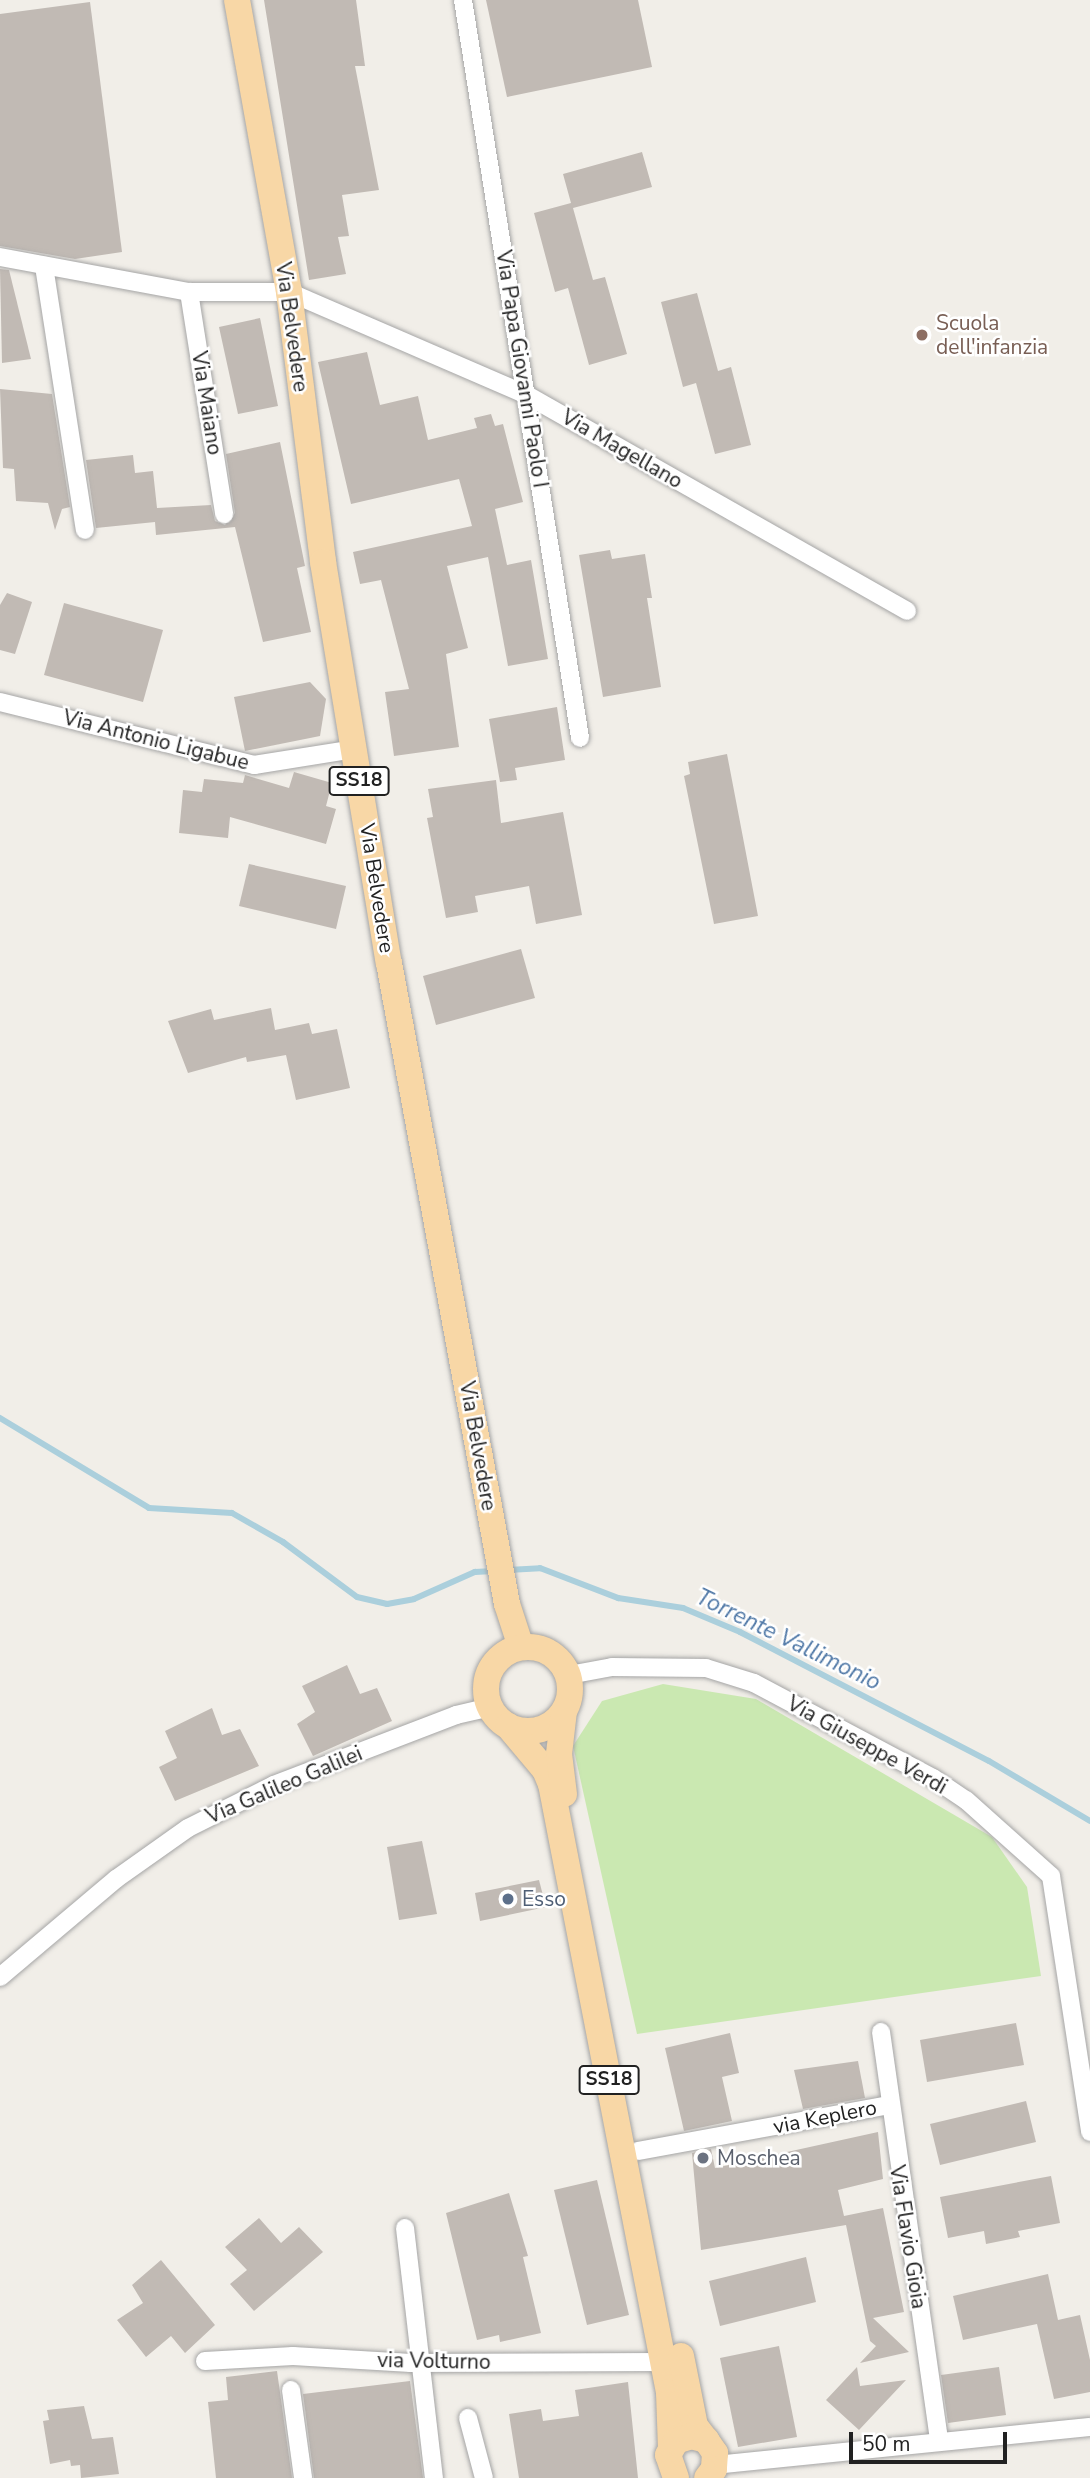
<!DOCTYPE html>
<html>
<head>
<meta charset="utf-8">
<style>
	body { margin:0 }
	#map { position:relative; width:1090px; height:2478px; overflow:hidden; background:#f1eee8; font-family:"Nunito Sans",sans-serif }
	div>[style] { position:absolute }
	.grass>* { inset:0; background:#cae8b1 }
	.stream>* { height:6px; margin:-3px; padding:0 3px; transform-origin:3px; border-radius:3px; background:#abcfdc }
	.building>* { inset:0; background:#c1bab4 }
	.roads { filter:drop-shadow(0 0 2px #a5a5a5) drop-shadow(0 0 2px #a5a5a5) }
	.street>* { height:18px; margin:-9px; padding:0 9px; transform-origin:9px; border-radius:9px; background:#fff }
	.primary>* { height:26px; margin:-13px; padding:0 13px; transform-origin:13px; border-radius:13px; background:#f8d7a6 }
	.primary>.ring { margin:-13px; padding:0; box-sizing:content-box; background:none; border:26px solid #f8d7a6; border-radius:50% }
	.dots>* { width:19px; height:19px; translate:-50% -50%; box-sizing:border-box; border:4px solid #fff; border-radius:50% }
	span { translate:-50% -50%; white-space:nowrap; text-align:center; line-height:1.15; -webkit-text-stroke:5px #fff; paint-order:stroke }
	.shield-label span { padding:2px 5px; background:#fff; border:2px solid; border-radius:5px; -webkit-text-stroke-width:0 }
	.shield-label { font-size:19px; color:#212121; font-weight:700 }
	.education-label { font-size:21px; color:#785e54 }
	.left { translate:0 -50%; text-align:left }
	.street-label { font-size:21px; color:#212121 }
	.service-label { font-size:21px; color:#4e5e75 }
	.worship-label { font-size:21px; color:#5b616d }
	.water-label { font-size:23px; color:#4d76a5; font-style:italic }
	.scale { position:absolute; left:849px; top:2432px; width:158px; height:32px; box-sizing:border-box; border:4px solid #212121; border-top:0; padding-left:9px; font-size:21px; line-height:24px; white-space:nowrap; color:#212121; -webkit-text-stroke:5px #fff; paint-order:stroke }
</style>
</head>
<body>
<div id="map">
	<div class="grass">
		<i style="clip-path:polygon(663px 1684px,756px 1699px,992px 1837px,1027px 1887px,1041px 1976px,637px 2034px,573px 1746px,602px 1701px)"></i>
	</div>
	<div class="stream">
		<i style="left:0;top:1418px;width:174px;rotate:31.1deg"></i>
		<i style="left:149px;top:1508px;width:83px;rotate:3.4deg"></i>
		<i style="left:232px;top:1513px;width:59px;rotate:29.6deg"></i>
		<i style="left:283px;top:1542px;width:92px;rotate:36.6deg"></i>
		<i style="left:357px;top:1597px;width:31px;rotate:13deg"></i>
		<i style="left:387px;top:1604px;width:27px;rotate:-10deg"></i>
		<i style="left:414px;top:1599px;width:67px;rotate:-23.9deg"></i>
		<i style="left:475px;top:1572px;width:18px;rotate:-3deg"></i>
		<i style="left:507px;top:1570px;width:33px;rotate:-3deg"></i>
		<i style="left:540px;top:1568px;width:84px;rotate:21deg"></i>
		<i style="left:618px;top:1598px;width:66px;rotate:8.7deg"></i>
		<i style="left:683px;top:1608px;width:62px;rotate:22.8deg"></i>
		<i style="left:740px;top:1632px;width:280px;rotate:27.4deg"></i>
		<i style="left:989px;top:1761px;width:117px;rotate:30.7deg"></i>
	</div>
	<div class="building">
		<i style="clip-path:polygon(264px 0,356px 0,365px 66px,355px 66px,379px 190px,342px 195px,349px 236px,338px 237px,346px 274px,309px 280px)"></i>
		<i style="clip-path:polygon(486px 0,638px 0,652px 67px,507px 97px)"></i>
		<i style="clip-path:polygon(90px 2px,122px 252px,75px 259px,0 246px,0 14px)"></i>
		<i style="clip-path:polygon(642px 152px,652px 187px,573px 208px,593px 280px,605px 277px,627px 354px,589px 365px,568px 288px,555px 292px,534px 213px,571px 203px,563px 174px)"></i>
		<i style="clip-path:polygon(0 269px,9px 270px,31px 359px,2px 363px)"></i>
		<i style="clip-path:polygon(697px 293px,718px 371px,731px 367px,751px 445px,715px 454px,696px 383px,683px 387px,661px 302px)"></i>
		<i style="clip-path:polygon(260px 318px,278px 406px,238px 414px,219px 327px)"></i>
		<i style="clip-path:polygon(367px 352px,380px 405px,418px 396px,428px 440px,477px 428px,474px 418px,491px 414px,495px 426px,503px 424px,523px 502px,495px 509px,507px 565px,531px 560px,548px 659px,508px 666px,488px 557px,447px 566px,468px 648px,446px 654px,459px 747px,394px 756px,385px 692px,409px 689px,381px 580px,360px 584px,353px 552px,472px 526px,459px 479px,351px 504px,318px 362px)"></i>
		<i style="clip-path:polygon(0 389px,52px 394px,70px 507px,62px 509px,55px 530px,48px 503px,16px 501px,14px 469px,3px 468px)"></i>
		<i style="clip-path:polygon(280px 442px,305px 566px,297px 568px,311px 632px,263px 642px,235px 527px,156px 535px,155px 522px,96px 528px,86px 460px,133px 455px,135px 473px,153px 471px,157px 508px,211px 505px,215px 521px,225px 525px,235px 513px,226px 454px)"></i>
		<i style="clip-path:polygon(610px 550px,612px 559px,645px 554px,652px 598px,647px 598px,661px 687px,603px 697px,579px 555px)"></i>
		<i style="clip-path:polygon(7px 593px,32px 602px,15px 654px,0 650px,0 605px)"></i>
		<i style="clip-path:polygon(64px 603px,163px 630px,143px 702px,44px 675px)"></i>
		<i style="clip-path:polygon(310px 682px,326px 699px,320px 736px,245px 751px,234px 697px)"></i>
		<i style="clip-path:polygon(557px 707px,565px 760px,515px 768px,517px 780px,500px 782px,489px 719px)"></i>
		<i style="clip-path:polygon(727px 754px,758px 916px,714px 924px,684px 776px,690px 774px,688px 762px)"></i>
		<i style="clip-path:polygon(294px 772px,332px 783px,326px 806px,336px 809px,326px 844px,230px 817px,228px 838px,179px 833px,183px 790px,202px 792px,204px 779px,243px 783px,245px 775px,289px 788px)"></i>
		<i style="clip-path:polygon(496px 780px,501px 823px,563px 812px,582px 915px,536px 924px,529px 886px,475px 896px,478px 912px,446px 918px,427px 818px,433px 817px,428px 789px)"></i>
		<i style="clip-path:polygon(249px 864px,346px 886px,336px 929px,239px 906px)"></i>
		<i style="clip-path:polygon(521px 949px,535px 998px,436px 1025px,423px 976px)"></i>
		<i style="clip-path:polygon(271px 1008px,275px 1030px,309px 1023px,312px 1034px,337px 1029px,350px 1088px,296px 1100px,286px 1055px,247px 1062px,246px 1057px,188px 1073px,168px 1021px,211px 1009px,214px 1020px)"></i>
		<i style="clip-path:polygon(347px 1665px,360px 1694px,377px 1688px,392px 1721px,313px 1756px,297px 1724px,315px 1712px,302px 1686px)"></i>
		<i style="clip-path:polygon(212px 1708px,222px 1735px,240px 1729px,259px 1766px,175px 1801px,159px 1767px,177px 1758px,165px 1731px)"></i>
		<i style="clip-path:polygon(422px 1841px,437px 1914px,399px 1920px,387px 1847px)"></i>
		<i style="clip-path:polygon(539px 1880px,546px 1907px,480px 1921px,475px 1893px)"></i>
		<i style="clip-path:polygon(1016px 2023px,1024px 2065px,927px 2082px,920px 2040px)"></i>
		<i style="clip-path:polygon(730px 2033px,739px 2073px,722px 2077px,732px 2121px,684px 2131px,665px 2048px)"></i>
		<i style="clip-path:polygon(858px 2061px,865px 2098px,803px 2109px,794px 2070px)"></i>
		<i style="clip-path:polygon(1026px 2101px,1036px 2142px,940px 2165px,930px 2124px)"></i>
		<i style="clip-path:polygon(878px 2132px,883px 2179px,838px 2190px,844px 2216px,883px 2208px,904px 2312px,873px 2318px,909px 2352px,860px 2363px,876px 2346px,870px 2341px,846px 2225px,701px 2250px,692px 2153px,711px 2149px,715px 2168px)"></i>
		<i style="clip-path:polygon(1051px 2176px,1060px 2223px,1018px 2231px,1020px 2237px,986px 2244px,984px 2231px,948px 2238px,940px 2197px)"></i>
		<i style="clip-path:polygon(597px 2180px,629px 2315px,587px 2325px,554px 2190px)"></i>
		<i style="clip-path:polygon(509px 2193px,528px 2256px,523px 2257px,541px 2333px,500px 2342px,499px 2335px,477px 2340px,446px 2213px)"></i>
		<i style="clip-path:polygon(259px 2218px,281px 2243px,299px 2227px,323px 2252px,254px 2311px,230px 2284px,247px 2270px,225px 2247px)"></i>
		<i style="clip-path:polygon(806px 2257px,816px 2302px,720px 2326px,709px 2281px)"></i>
		<i style="clip-path:polygon(161px 2260px,215px 2325px,185px 2353px,171px 2336px,146px 2357px,117px 2320px,143px 2303px,132px 2285px)"></i>
		<i style="clip-path:polygon(1048px 2274px,1058px 2320px,1080px 2315px,1090px 2360px,1090px 2392px,1054px 2399px,1037px 2324px,963px 2340px,953px 2296px)"></i>
		<i style="clip-path:polygon(779px 2346px,797px 2437px,738px 2447px,720px 2358px)"></i>
		<i style="clip-path:polygon(857px 2367px,860px 2386px,906px 2380px,859px 2430px,826px 2400px)"></i>
		<i style="clip-path:polygon(999px 2367px,1006px 2415px,948px 2423px,941px 2375px)"></i>
		<i style="clip-path:polygon(277px 2371px,292px 2478px,216px 2478px,208px 2402px,228px 2400px,226px 2377px)"></i>
		<i style="clip-path:polygon(410px 2381px,423px 2478px,314px 2478px,303px 2394px)"></i>
		<i style="clip-path:polygon(628px 2382px,638px 2478px,519px 2478px,509px 2414px,541px 2409px,543px 2421px,579px 2416px,575px 2390px)"></i>
		<i style="clip-path:polygon(84px 2406px,92px 2439px,113px 2437px,119px 2474px,81px 2478px,80px 2465px,71px 2466px,70px 2460px,50px 2464px,43px 2421px,49px 2420px,47px 2410px)"></i>
	</div>
	<div class="roads">
		<div class="street">
			<i style="left:463px;top:0;width:747px;rotate:80.99deg"></i>
			<i style="left:0;top:257px;width:192px;rotate:10.5deg"></i>
			<i style="left:189px;top:292px;width:100px"></i>
			<i style="left:289px;top:292px;width:259px;rotate:23.4deg"></i>
			<i style="left:527px;top:395px;width:437px;rotate:29.6deg"></i>
			<i style="left:44px;top:266px;width:267px;rotate:81.2deg"></i>
			<i style="left:189px;top:292px;width:225px;rotate:81deg"></i>
			<i style="left:0;top:702px;width:262px;rotate:13.9deg"></i>
			<i style="left:254px;top:765px;width:101px;rotate:-9.1deg"></i>
			<i style="left:569px;top:1675px;width:44px;rotate:-10.5deg"></i>
			<i style="left:612px;top:1667px;width:94px;rotate:0.6deg"></i>
			<i style="left:706px;top:1668px;width:50px;rotate:17.4deg"></i>
			<i style="left:754px;top:1683px;width:203px;rotate:28deg"></i>
			<i style="left:933px;top:1778px;width:40px;rotate:34deg"></i>
			<i style="left:966px;top:1800px;width:114px;rotate:41.8deg"></i>
			<i style="left:1051px;top:1876px;width:259px;rotate:81.3deg"></i>
			<i style="left:0;top:1977px;width:152px;rotate:-40.2deg"></i>
			<i style="left:116px;top:1879px;width:88px;rotate:-35.3deg"></i>
			<i style="left:188px;top:1828px;width:96px;rotate:-26.6deg"></i>
			<i style="left:274px;top:1785px;width:195px;rotate:-21deg"></i>
			<i style="left:456px;top:1715px;width:35px;rotate:-13deg"></i>
			<i style="left:881px;top:2032px;width:413px;rotate:81.9deg"></i>
			<i style="left:638px;top:2151px;width:254px;rotate:-10.4deg"></i>
			<i style="left:405px;top:2228px;width:252px;rotate:83.4deg"></i>
			<i style="left:205px;top:2361px;width:88px;rotate:-3.3deg"></i>
			<i style="left:293px;top:2356px;width:118px;rotate:3.4deg"></i>
			<i style="left:411px;top:2363px;width:253px;rotate:-0.2deg"></i>
			<i style="left:291px;top:2390px;width:89px;rotate:82.2deg"></i>
			<i style="left:468px;top:2418px;width:62px;rotate:75.1deg"></i>
			<i style="left:715px;top:2465px;width:377px;rotate:-5.8deg"></i>
		</div>
		<div class="primary">
			<i style="left:237px;top:0;width:297px;rotate:79.9deg"></i>
			<i style="left:289px;top:292px;width:272px;rotate:82.8deg"></i>
			<i style="left:323px;top:562px;width:406px;rotate:80.7deg"></i>
			<i style="left:389px;top:963px;width:652px;rotate:79.57deg"></i>
			<i style="left:507px;top:1604px;width:45px;rotate:72deg"></i>
			<i class="ring" style="left:486px;top:1647px;width:58px;height:58px"></i>
			<i style="left:508px;top:1726px;width:57px;rotate:49.9deg"></i>
			<i style="left:545px;top:1770px;width:15px;rotate:67deg"></i>
			<i style="left:551px;top:1784px;width:619px;rotate:79.02deg"></i>
			<i style="left:669px;top:2392px;width:56px;rotate:88deg"></i>
			<i style="left:564px;top:1794px;width:40px;rotate:-97.1deg"></i>
			<i style="left:559px;top:1754px;width:43px;rotate:-83.4deg"></i>
			<i style="left:681px;top:2356px;width:71px;rotate:78.7deg"></i>
			<i style="left:695px;top:2426px;width:18px;rotate:52deg"></i>
			<i style="left:676px;top:2478px;width:24px;rotate:-109deg"></i>
			<i style="left:668px;top:2455px;width:16px;rotate:-60deg"></i>
			<i style="left:676px;top:2441px;width:16px;rotate:-18deg"></i>
			<i style="left:691px;top:2436px;width:16px;rotate:15deg"></i>
			<i style="left:706px;top:2440px;width:16px;rotate:55deg"></i>
			<i style="left:715px;top:2453px;width:16px;rotate:94deg"></i>
			<i style="left:714px;top:2469px;width:11px;rotate:128deg"></i>
		</div>
	</div>
	<div class="dots">
		<i style="left:922px;top:335px;background:#8d6e63"></i>
		<i style="left:508px;top:1899px;background:#5c6f8a"></i>
		<i style="left:703px;top:2158px;background:#6b7280"></i>
	</div>
	<div class="shield-label">
		<span style="left:359px;top:781px">SS18</span>
		<span style="left:609px;top:2080px">SS18</span>
	</div>
	<div class="education-label">
		<span class="left" style="left:936px;top:335px">Scuola<br>dell'infanzia</span>
	</div>
	<div class="street-label">
		<span style="left:292px;top:327px;rotate:82deg">Via Belvedere</span>
		<span style="left:522px;top:369px;rotate:81deg">Via Papa Giovanni Paolo I</span>
		<span style="left:207px;top:403px;rotate:81deg">Via Maiano</span>
		<span style="left:622px;top:449px;rotate:30deg">Via Magellano</span>
		<span style="left:156px;top:740px;rotate:14deg">Via Antonio Ligabue</span>
		<span style="left:377px;top:888px;rotate:81deg">Via Belvedere</span>
		<span style="left:478px;top:1446px;rotate:80deg">Via Belvedere</span>
		<span style="left:867px;top:1745px;rotate:29deg">Via Giuseppe Verdi</span>
		<span style="left:284px;top:1785px;rotate:-23deg">Via Galileo Galilei</span>
		<span style="left:825px;top:2117px;rotate:-11deg">via Keplero</span>
		<span style="left:908px;top:2237px;rotate:81deg">Via Flavio Gioia</span>
		<span style="left:434px;top:2361px;rotate:1deg">via Volturno</span>
	</div>
	<div class="service-label">
		<span class="left" style="left:522px;top:1899px">Esso</span>
	</div>
	<div class="worship-label">
		<span class="left" style="left:717px;top:2158px">Moschea</span>
	</div>
	<div class="water-label">
		<span style="left:788px;top:1640px;rotate:26deg">Torrente Vallimonio</span>
	</div>
	<div class="scale">50 m</div>
</div>
</body>
</html>
